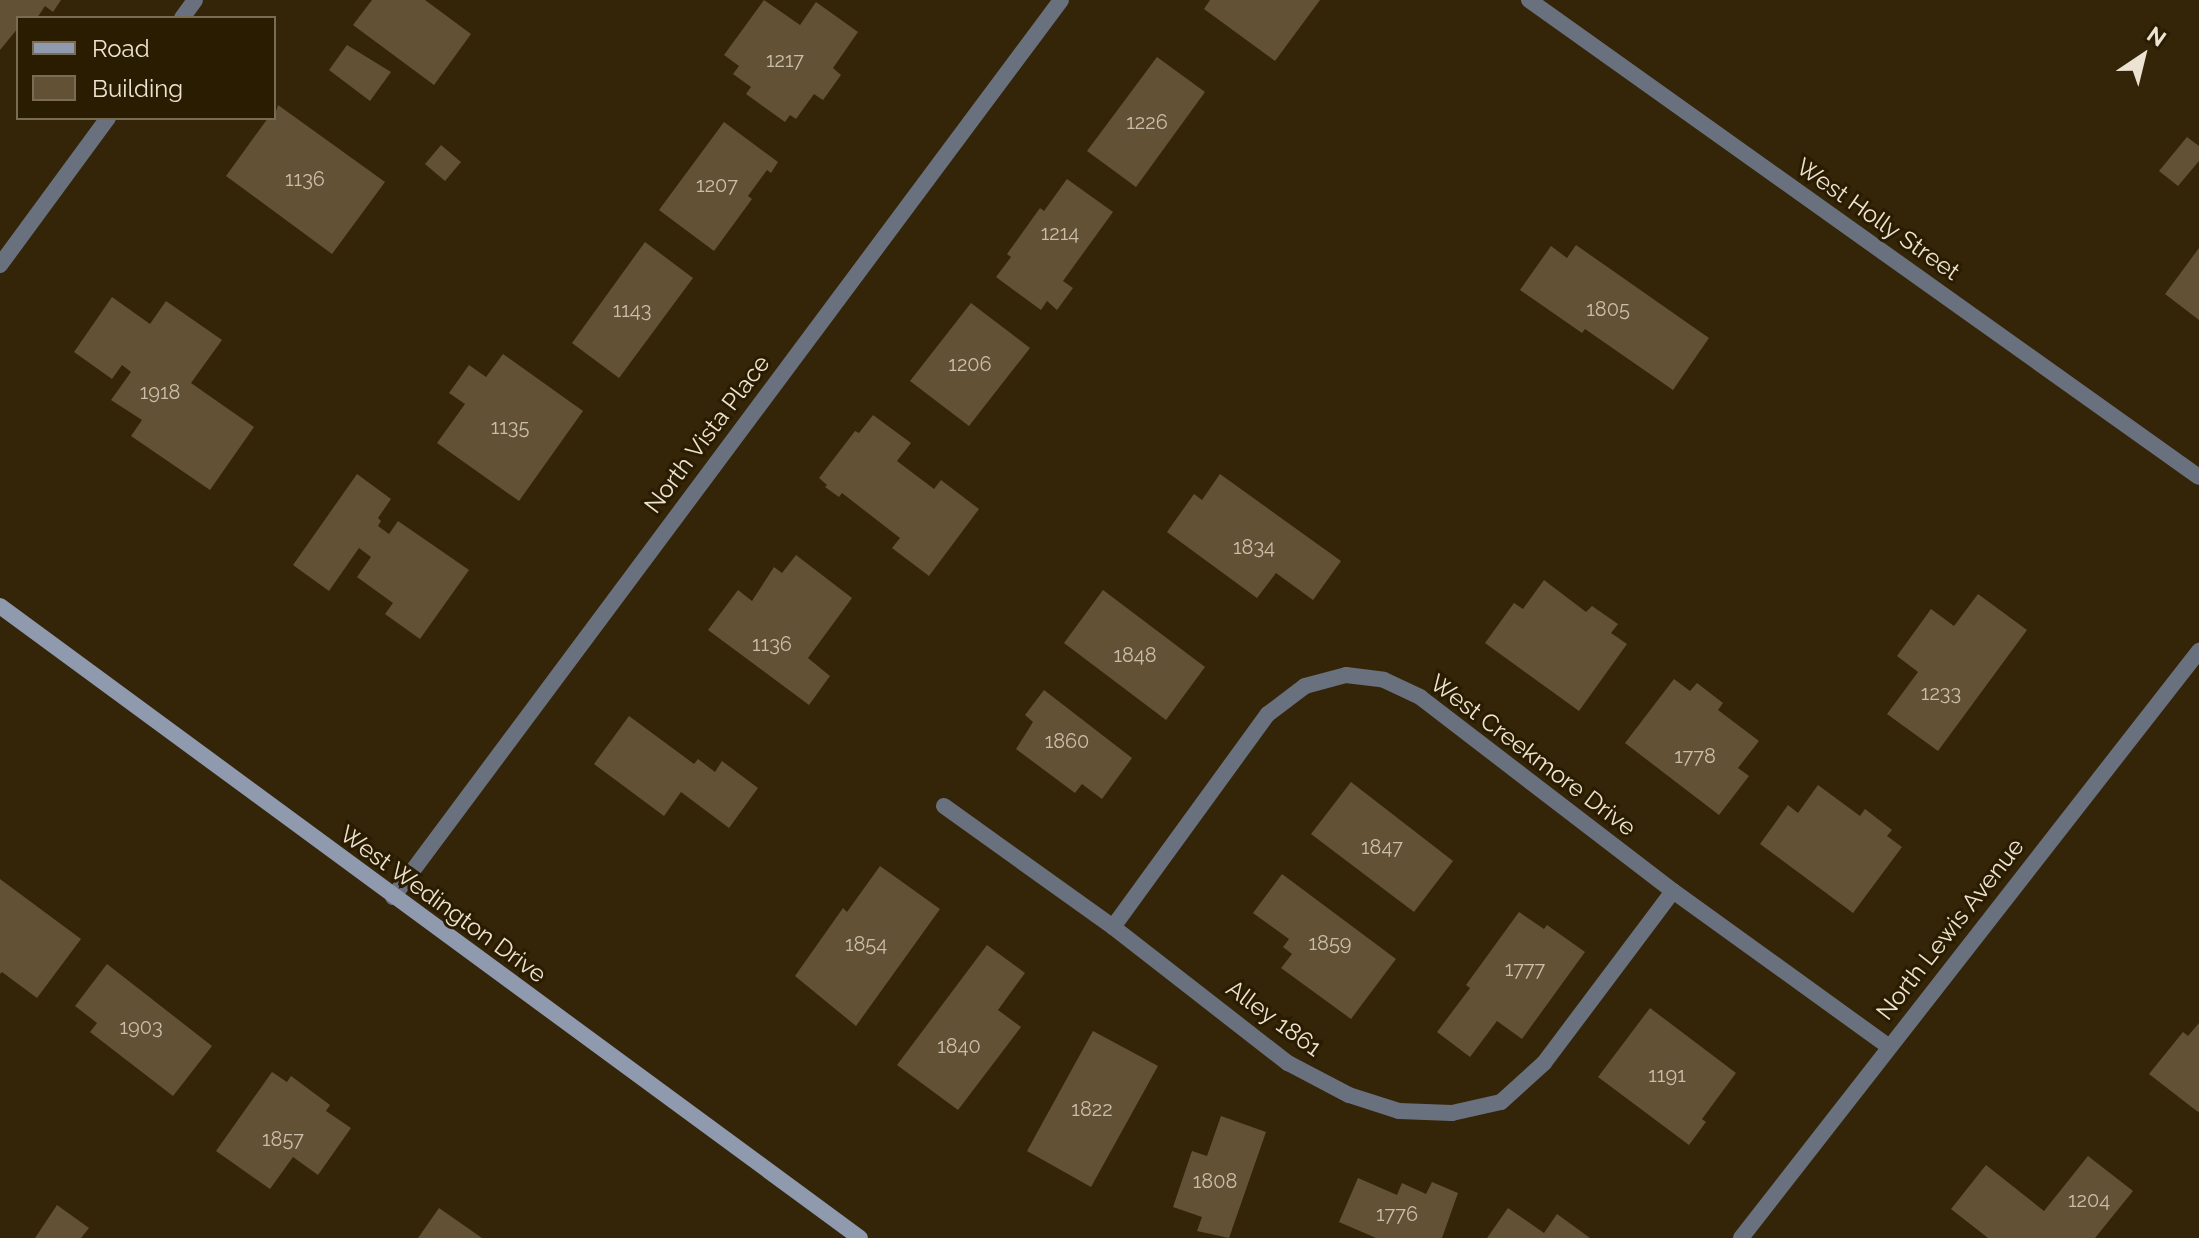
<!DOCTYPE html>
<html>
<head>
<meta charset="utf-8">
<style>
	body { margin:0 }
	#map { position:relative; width:2199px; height:1238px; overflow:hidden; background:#352508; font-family:Raleway,sans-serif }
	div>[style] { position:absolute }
	.building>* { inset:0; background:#625134 }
	.lane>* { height:16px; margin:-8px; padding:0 8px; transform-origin:8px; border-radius:8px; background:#6a717e }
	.street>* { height:16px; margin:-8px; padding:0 8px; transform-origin:8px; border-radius:8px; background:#6a717e }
	.secondary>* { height:16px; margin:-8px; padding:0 8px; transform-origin:8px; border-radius:8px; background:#8f9aaf }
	span { translate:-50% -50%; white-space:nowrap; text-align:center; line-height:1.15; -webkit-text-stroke:6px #2a1c00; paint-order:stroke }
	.number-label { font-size:20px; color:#cabeaa }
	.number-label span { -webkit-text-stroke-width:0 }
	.street-label { font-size:24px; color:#ede3d2 }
	.legend { position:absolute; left:16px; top:16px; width:260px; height:104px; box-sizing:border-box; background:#2a1c00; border:2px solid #786c54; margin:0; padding:10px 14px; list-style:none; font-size:24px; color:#ede3d2 }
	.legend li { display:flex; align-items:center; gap:16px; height:40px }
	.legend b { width:40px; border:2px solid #786c54 }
	.north { position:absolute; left:2103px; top:16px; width:80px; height:80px; -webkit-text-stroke:6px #2a1c00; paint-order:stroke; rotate:35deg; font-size:22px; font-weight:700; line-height:32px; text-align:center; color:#ede3d2 }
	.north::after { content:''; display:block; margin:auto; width:28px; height:36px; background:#ede3d2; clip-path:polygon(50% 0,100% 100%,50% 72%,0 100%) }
</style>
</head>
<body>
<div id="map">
	<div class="building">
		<i style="clip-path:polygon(0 0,61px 0,53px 12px,45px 6px,37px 18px,18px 18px,18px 28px,0 50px)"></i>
		<i style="clip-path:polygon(372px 0,425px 0,471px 34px,434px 85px,353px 25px)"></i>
		<i style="clip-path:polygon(764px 0,800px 25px,816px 2px,858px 32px,833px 68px,841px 75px,823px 100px,814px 94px,796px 119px,790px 115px,785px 122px,746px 94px,751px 87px,733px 74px,739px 66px,724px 55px)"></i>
		<i style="clip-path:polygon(1210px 0,1320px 0,1275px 61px,1204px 9px)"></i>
		<i style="clip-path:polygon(347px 45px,391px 72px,370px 101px,329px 70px)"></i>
		<i style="clip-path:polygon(1157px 57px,1205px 92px,1136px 187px,1087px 151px)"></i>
		<i style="clip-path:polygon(278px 105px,385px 182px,332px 254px,226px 176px,268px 118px,274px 118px)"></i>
		<i style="clip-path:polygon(724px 122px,778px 162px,771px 173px,767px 170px,748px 196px,752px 199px,714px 251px,659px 210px)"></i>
		<i style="clip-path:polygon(2187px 137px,2199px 146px,2199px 161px,2178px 186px,2159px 171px)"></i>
		<i style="clip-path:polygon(441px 145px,461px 162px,445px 181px,425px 164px)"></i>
		<i style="clip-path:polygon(1067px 179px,1113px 212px,1063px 281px,1073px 288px,1057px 310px,1047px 301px,1041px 310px,996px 277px,1011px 257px,1007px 254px,1040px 208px,1044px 211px)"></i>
		<i style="clip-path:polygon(645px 242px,693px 278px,619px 378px,572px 343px)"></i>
		<i style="clip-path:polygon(1576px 245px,1709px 338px,1673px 390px,1585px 329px,1582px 333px,1520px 290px,1551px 246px,1567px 258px)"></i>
		<i style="clip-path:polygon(2199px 248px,2199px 320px,2165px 294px)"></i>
		<i style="clip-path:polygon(112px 297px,150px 324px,166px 301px,222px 340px,191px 383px,254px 427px,210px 490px,131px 436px,142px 420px,111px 400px,131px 372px,122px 365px,112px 379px,74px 352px)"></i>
		<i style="clip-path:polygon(971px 303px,1030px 348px,969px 426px,910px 381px)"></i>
		<i style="clip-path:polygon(503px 354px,583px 411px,519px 501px,437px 443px,465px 404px,449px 393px,469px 365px,486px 377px)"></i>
		<i style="clip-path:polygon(873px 415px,911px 443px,897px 461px,934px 489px,941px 480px,979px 509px,929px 576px,892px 548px,900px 538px,842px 493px,839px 497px,825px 487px,827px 485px,819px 478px,855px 431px,859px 433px)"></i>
		<i style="clip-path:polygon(357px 474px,391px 499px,378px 518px,381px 521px,378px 526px,389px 534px,398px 521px,469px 570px,420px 639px,385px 614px,393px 603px,357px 577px,371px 557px,359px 548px,329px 591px,293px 565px)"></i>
		<i style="clip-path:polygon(1220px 474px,1341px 561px,1313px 600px,1276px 573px,1257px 598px,1167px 532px,1194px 494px,1202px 500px)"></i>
		<i style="clip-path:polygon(796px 555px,852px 598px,808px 658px,830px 676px,809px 705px,708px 630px,738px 590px,752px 601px,774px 567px,782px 573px)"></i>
		<i style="clip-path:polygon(1544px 580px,1586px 612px,1592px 606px,1618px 624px,1611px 633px,1627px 644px,1579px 711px,1485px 643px,1514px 603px,1523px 609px)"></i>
		<i style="clip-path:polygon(1103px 590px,1205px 667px,1166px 720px,1064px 643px)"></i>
		<i style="clip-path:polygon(1978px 594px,2027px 630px,1938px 751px,1887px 714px,1918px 672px,1897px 656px,1931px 609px,1954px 626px)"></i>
		<i style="clip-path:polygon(1674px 679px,1690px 691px,1697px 683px,1723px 703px,1718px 710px,1759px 741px,1738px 768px,1749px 776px,1719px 815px,1625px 743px)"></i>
		<i style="clip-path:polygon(1044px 690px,1132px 758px,1102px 799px,1082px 784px,1075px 793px,1016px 749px,1033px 722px,1025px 715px)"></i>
		<i style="clip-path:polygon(629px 716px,694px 764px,698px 759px,715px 772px,722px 761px,758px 788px,729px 828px,681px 792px,664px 816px,594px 764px)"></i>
		<i style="clip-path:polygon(1351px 782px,1453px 861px,1414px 912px,1311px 834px)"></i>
		<i style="clip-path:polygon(1818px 785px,1860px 816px,1865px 809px,1892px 830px,1887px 836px,1902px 847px,1853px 913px,1760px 844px,1788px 805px,1798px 813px)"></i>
		<i style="clip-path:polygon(880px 866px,940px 909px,856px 1026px,795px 976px,843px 908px,847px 912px)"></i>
		<i style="clip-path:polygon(1282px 874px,1396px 959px,1351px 1019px,1281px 968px,1292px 954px,1283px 947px,1289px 939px,1253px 913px)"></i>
		<i style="clip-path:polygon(0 879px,81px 939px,37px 998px,2px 972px,0 974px)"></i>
		<i style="clip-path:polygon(1519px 912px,1544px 929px,1547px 925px,1585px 952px,1522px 1039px,1497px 1021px,1470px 1057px,1437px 1032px,1470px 988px,1466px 985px)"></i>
		<i style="clip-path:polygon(987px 945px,1025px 973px,998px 1010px,1021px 1027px,958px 1110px,897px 1065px)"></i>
		<i style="clip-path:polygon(107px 964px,212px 1046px,173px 1096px,90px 1032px,97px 1023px,75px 1006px)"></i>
		<i style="clip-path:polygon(1650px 1008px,1736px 1073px,1702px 1119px,1706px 1122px,1689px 1145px,1598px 1077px)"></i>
		<i style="clip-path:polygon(2199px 1023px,2199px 1111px,2198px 1112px,2149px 1074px,2183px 1032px,2188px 1036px)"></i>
		<i style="clip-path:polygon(1093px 1031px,1158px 1066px,1091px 1187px,1027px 1151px)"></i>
		<i style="clip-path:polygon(272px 1072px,287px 1082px,291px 1076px,330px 1105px,326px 1111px,351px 1128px,318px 1175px,293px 1157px,270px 1189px,216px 1151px)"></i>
		<i style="clip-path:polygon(1221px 1116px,1266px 1132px,1229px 1238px,1197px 1231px,1202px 1217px,1173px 1207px,1192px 1151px,1207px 1156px)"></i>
		<i style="clip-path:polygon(2088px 1156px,2133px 1191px,2095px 1238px,1988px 1238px,1951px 1209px,1986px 1165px,2044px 1211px)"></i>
		<i style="clip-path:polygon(1358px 1178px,1397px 1195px,1402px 1183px,1426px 1194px,1432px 1182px,1458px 1193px,1442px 1238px,1376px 1238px,1339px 1222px)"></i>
		<i style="clip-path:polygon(57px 1205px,89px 1228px,81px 1238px,35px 1238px)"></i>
		<i style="clip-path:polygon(439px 1208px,482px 1238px,418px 1238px)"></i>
		<i style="clip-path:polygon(1508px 1208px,1544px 1233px,1557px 1214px,1590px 1238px,1487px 1238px)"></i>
	</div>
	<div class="lane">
		<i style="left:944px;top:806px;width:208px;rotate:35.6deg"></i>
		<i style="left:1113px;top:927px;width:222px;rotate:37.9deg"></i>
		<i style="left:1288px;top:1063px;width:69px;rotate:27.7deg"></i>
		<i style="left:1349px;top:1095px;width:52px;rotate:17.7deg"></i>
		<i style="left:1399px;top:1111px;width:53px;rotate:2.2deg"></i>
		<i style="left:1452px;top:1113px;width:50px;rotate:-12.7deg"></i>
		<i style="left:1501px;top:1102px;width:58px;rotate:-42.2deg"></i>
		<i style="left:1544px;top:1063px;width:215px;rotate:-53.1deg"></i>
	</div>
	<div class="street">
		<i style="left:1529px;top:0;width:822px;rotate:35.45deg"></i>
		<i style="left:182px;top:18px;width:22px;rotate:-54deg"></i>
		<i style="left:0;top:265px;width:182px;rotate:-53.7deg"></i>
		<i style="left:393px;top:897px;width:1118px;rotate:-53.32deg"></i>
		<i style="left:1113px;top:927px;width:263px;rotate:-54deg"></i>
		<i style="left:1268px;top:714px;width:46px;rotate:-37.1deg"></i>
		<i style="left:1305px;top:686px;width:42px;rotate:-15deg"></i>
		<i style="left:1346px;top:675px;width:38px;rotate:7deg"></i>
		<i style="left:1384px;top:680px;width:40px;rotate:25deg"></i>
		<i style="left:1420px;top:697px;width:319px;rotate:37.5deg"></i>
		<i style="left:1673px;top:891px;width:265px;rotate:35.8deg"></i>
		<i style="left:1741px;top:1238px;width:745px;rotate:-52.04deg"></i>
	</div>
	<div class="secondary">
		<i style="left:0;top:606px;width:1067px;rotate:36.31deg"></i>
	</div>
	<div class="number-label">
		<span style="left:785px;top:60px">1217</span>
		<span style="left:1147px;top:122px">1226</span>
		<span style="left:305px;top:179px">1136</span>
		<span style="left:717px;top:185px">1207</span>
		<span style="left:1060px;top:233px">1214</span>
		<span style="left:1608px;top:309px">1805</span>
		<span style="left:632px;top:310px">1143</span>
		<span style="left:970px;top:364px">1206</span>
		<span style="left:160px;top:392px">1918</span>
		<span style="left:510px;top:427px">1135</span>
		<span style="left:1254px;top:547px">1834</span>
		<span style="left:772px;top:644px">1136</span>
		<span style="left:1135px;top:655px">1848</span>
		<span style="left:1941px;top:693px">1233</span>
		<span style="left:1067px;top:741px">1860</span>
		<span style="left:1695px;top:756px">1778</span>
		<span style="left:1382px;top:847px">1847</span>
		<span style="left:1330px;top:943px">1859</span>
		<span style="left:866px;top:944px">1854</span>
		<span style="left:1525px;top:969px">1777</span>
		<span style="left:141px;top:1027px">1903</span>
		<span style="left:959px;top:1046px">1840</span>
		<span style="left:1667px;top:1075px">1191</span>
		<span style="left:1092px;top:1109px">1822</span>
		<span style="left:283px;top:1139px">1857</span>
		<span style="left:1215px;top:1181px">1808</span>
		<span style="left:2089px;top:1200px">1204</span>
		<span style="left:1397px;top:1214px">1776</span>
	</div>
	<div class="street-label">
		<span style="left:1878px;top:219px;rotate:35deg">West Holly Street</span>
		<span style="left:707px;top:434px;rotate:-53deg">North Vista Place</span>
		<span style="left:1533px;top:755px;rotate:37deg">West Creekmore Drive</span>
		<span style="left:443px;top:904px;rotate:36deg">West Wedington Drive</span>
		<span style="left:1950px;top:929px;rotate:-52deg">North Lewis Avenue</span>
		<span style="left:1274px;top:1018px;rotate:36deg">Alley 1861</span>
	</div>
	<ul class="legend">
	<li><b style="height:10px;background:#8f9aaf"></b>Road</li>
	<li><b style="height:22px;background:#625134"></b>Building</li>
	</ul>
	<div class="north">N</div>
</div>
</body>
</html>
